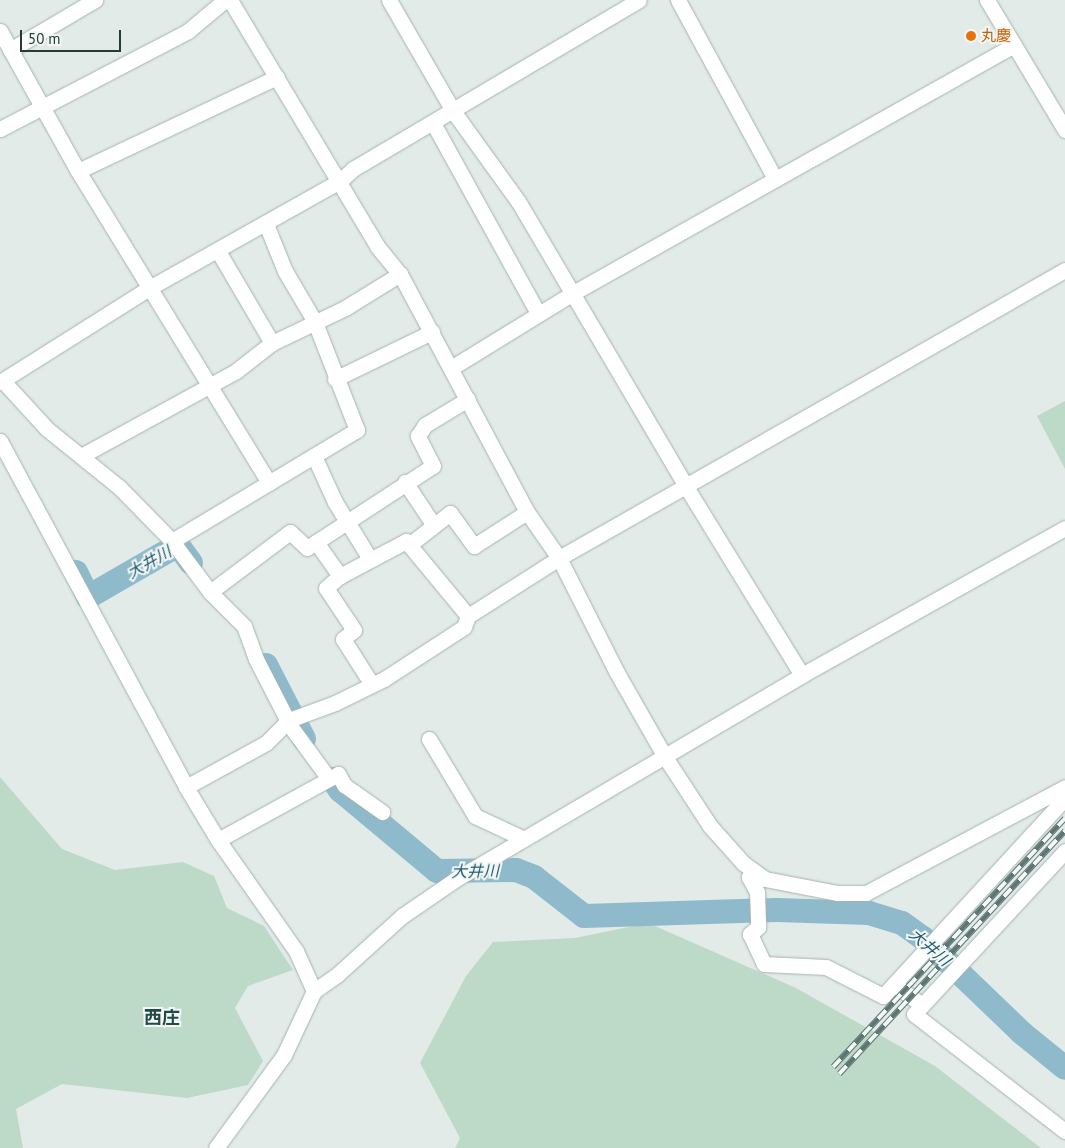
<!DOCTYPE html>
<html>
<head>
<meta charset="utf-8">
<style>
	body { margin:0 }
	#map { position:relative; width:1065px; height:1148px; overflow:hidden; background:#e2ebe8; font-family:"PT Sans","Noto Sans JP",sans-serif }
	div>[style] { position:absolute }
	.green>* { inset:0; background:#bddac9 }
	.river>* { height:24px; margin:-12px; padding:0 12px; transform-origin:12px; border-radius:12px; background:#8fbacb }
	.roads { filter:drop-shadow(0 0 1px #a5b3b0) drop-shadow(0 0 1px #a5b3b0) }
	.minor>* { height:15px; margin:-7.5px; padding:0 7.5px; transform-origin:7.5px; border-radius:7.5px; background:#fff }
	.tertiary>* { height:15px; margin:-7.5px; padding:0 7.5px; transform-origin:7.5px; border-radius:7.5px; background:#fff }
	.secondary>* { height:15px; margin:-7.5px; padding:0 7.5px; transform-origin:7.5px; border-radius:7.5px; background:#fff }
	.rail>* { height:5.5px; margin-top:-2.75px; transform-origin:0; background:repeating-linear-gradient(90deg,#f3f8f6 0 11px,#5e7673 0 22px); box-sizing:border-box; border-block:1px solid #5e7673 }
	.dots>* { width:14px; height:14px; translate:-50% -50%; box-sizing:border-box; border:2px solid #f3f8f6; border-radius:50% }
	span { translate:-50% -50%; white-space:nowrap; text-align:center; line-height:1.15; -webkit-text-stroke:4px #f3f8f6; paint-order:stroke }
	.food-label { font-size:15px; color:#c56008 }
	.left { translate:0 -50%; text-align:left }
	.water-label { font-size:16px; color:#235a71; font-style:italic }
	.quarter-label { font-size:18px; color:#224b47; font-weight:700 }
	.scale { position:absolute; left:20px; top:30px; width:101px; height:22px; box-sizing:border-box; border:2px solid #243b38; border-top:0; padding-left:6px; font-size:15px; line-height:18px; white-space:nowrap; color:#243b38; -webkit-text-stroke:4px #f3f8f6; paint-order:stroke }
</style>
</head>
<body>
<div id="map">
	<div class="green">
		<i style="clip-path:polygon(1065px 401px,1065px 469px,1037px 416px)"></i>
		<i style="clip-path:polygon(0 777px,62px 849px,115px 870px,183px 862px,214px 876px,227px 908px,264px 926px,293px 970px,248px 986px,235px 1008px,263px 1061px,248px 1085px,187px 1098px,62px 1084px,16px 1109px,23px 1148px,0 1148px)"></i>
		<i style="clip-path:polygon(648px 923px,796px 988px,935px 1066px,1041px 1148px,455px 1148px,460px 1138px,420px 1063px,466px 976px,493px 942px,575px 938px)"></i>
	</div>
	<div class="river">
		<i style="left:76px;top:572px;width:28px;rotate:64deg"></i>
		<i style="left:88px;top:597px;width:104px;rotate:-30deg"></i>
		<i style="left:178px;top:545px;width:22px;rotate:54deg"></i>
		<i style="left:266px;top:665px;width:83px;rotate:62.8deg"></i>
		<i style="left:332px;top:779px;width:14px;rotate:54deg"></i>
		<i style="left:340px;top:790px;width:126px;rotate:39.9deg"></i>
		<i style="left:437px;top:871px;width:79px;rotate:-0.7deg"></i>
		<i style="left:516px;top:870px;width:19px;rotate:21deg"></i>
		<i style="left:534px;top:877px;width:63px;rotate:38deg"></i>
		<i style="left:584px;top:916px;width:193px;rotate:-1.8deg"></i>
		<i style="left:777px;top:910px;width:92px;rotate:1.9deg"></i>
		<i style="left:869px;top:913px;width:34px;rotate:17deg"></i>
		<i style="left:902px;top:923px;width:26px;rotate:36deg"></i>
		<i style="left:923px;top:938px;width:137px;rotate:43.8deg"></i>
		<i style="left:1022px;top:1033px;width:55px;rotate:39.1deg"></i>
	</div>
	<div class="roads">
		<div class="minor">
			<i style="left:230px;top:0;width:287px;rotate:59.1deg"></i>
			<i style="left:377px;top:246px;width:36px;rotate:51deg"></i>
			<i style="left:400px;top:274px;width:270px;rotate:61.9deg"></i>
			<i style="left:527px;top:512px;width:56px;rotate:55.2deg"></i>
			<i style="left:559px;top:558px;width:127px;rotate:63.2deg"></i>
			<i style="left:616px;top:671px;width:99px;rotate:60.3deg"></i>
			<i style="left:665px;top:757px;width:82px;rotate:56.9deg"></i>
			<i style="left:710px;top:826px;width:50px;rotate:48.3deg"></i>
			<i style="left:743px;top:863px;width:27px;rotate:36deg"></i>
			<i style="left:765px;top:879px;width:73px;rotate:11deg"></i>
			<i style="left:837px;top:893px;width:29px"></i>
			<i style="left:866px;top:893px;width:225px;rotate:-28deg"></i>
			<i style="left:389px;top:0;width:128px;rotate:60deg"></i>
			<i style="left:678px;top:0;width:204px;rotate:61.5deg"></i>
			<i style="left:0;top:31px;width:160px;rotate:60.9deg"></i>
			<i style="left:78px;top:171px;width:366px;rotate:58.5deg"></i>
			<i style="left:10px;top:50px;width:99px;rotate:-30.5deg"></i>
			<i style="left:433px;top:123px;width:217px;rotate:61.1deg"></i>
			<i style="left:0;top:129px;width:212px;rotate:-27.5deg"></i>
			<i style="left:188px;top:31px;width:48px;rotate:-40deg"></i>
			<i style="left:78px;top:171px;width:220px;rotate:-25.3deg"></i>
			<i style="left:218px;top:251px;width:107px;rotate:59.6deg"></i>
			<i style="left:451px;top:368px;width:143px;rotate:-31.6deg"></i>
			<i style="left:573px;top:293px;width:506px;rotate:-29.35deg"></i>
			<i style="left:335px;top:379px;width:108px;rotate:-25.9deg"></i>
			<i style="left:3px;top:381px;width:65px;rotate:47.5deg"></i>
			<i style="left:47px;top:429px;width:92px;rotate:38.9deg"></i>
			<i style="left:119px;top:487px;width:76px;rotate:45.5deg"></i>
			<i style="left:172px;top:541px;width:64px;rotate:53.3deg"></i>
			<i style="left:210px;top:592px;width:48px;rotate:45deg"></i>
			<i style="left:244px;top:626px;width:35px;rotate:70deg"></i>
			<i style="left:256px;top:659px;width:76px;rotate:62.8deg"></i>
			<i style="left:291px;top:727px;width:64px;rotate:53.8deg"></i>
			<i style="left:0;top:382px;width:176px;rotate:-32.2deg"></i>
			<i style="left:149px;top:288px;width:219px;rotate:-29.3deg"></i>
			<i style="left:0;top:441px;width:393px;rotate:61.7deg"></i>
			<i style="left:186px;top:787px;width:62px;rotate:58.9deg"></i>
			<i style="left:218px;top:840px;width:136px;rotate:54.9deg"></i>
			<i style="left:296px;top:951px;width:44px;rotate:65.8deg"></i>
			<i style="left:314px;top:991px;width:71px;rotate:115.1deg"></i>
			<i style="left:284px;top:1055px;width:115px;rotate:126.2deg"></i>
			<i style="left:81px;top:456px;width:177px;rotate:-28.7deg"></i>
			<i style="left:236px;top:371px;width:46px;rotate:-37.9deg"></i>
			<i style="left:272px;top:343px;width:81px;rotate:-25.6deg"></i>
			<i style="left:345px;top:308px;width:65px;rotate:-31.7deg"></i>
			<i style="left:314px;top:456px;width:51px;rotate:65.5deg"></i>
			<i style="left:335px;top:502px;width:67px;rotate:58.4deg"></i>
			<i style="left:405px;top:482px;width:50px;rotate:56.3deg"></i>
			<i style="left:172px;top:541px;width:216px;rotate:-31deg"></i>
			<i style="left:357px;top:430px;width:116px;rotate:-111.3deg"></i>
			<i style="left:315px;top:322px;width:59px;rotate:-120.5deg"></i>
			<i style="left:285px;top:271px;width:51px;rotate:-112deg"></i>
			<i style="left:316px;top:542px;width:42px;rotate:54.8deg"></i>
			<i style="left:409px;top:545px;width:52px;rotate:-38deg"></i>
			<i style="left:450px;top:513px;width:41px;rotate:54deg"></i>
			<i style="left:474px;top:546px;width:63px;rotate:-32.7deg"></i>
			<i style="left:210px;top:592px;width:100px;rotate:-36.9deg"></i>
			<i style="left:290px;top:532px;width:23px;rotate:43deg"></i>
			<i style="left:307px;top:548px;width:150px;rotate:-33.1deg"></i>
			<i style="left:433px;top:466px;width:34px;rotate:-117deg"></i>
			<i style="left:418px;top:436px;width:13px;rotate:-58deg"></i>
			<i style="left:425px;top:425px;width:50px;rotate:-31.2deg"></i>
			<i style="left:371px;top:683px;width:52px;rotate:-122.5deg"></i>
			<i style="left:343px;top:639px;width:14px;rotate:-39deg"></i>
			<i style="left:354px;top:630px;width:50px;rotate:-123.7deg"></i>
			<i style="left:326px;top:588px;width:18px;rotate:-41deg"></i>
			<i style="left:340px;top:576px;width:75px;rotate:-27.9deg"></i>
			<i style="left:406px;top:541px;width:97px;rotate:50.4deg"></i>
			<i style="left:429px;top:739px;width:90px;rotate:59.1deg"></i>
			<i style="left:475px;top:816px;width:54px;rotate:25.1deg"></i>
			<i style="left:186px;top:787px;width:91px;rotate:-28.8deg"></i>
			<i style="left:266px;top:743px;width:33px;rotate:-45deg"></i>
			<i style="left:289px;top:720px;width:49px;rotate:-20.3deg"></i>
			<i style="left:335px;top:703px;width:55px;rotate:-26.1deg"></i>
			<i style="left:384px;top:679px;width:95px;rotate:-33deg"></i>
			<i style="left:464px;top:627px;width:12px;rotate:-70deg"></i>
			<i style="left:468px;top:616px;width:108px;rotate:-32.5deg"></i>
			<i style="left:559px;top:558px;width:582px;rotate:-29.65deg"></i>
			<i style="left:218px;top:840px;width:137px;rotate:-28.8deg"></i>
			<i style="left:338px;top:774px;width:13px;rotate:61deg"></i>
			<i style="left:344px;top:785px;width:47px;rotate:35.4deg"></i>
			<i style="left:1065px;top:851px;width:222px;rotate:132.8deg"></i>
			<i style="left:914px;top:1014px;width:191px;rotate:37.8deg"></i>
			<i style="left:752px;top:870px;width:8px;rotate:113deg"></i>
			<i style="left:749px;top:877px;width:17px;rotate:62deg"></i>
			<i style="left:757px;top:892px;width:35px;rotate:88deg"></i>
			<i style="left:758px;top:927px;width:11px;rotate:139deg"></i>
			<i style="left:750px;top:934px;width:33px;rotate:65deg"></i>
			<i style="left:764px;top:964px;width:62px;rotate:2.8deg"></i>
			<i style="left:826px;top:967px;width:64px;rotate:27deg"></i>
			<i style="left:883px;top:996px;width:269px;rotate:-47.4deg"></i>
			<i style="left:894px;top:984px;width:35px;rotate:37deg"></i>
		</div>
		<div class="tertiary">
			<i style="left:453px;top:111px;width:111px;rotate:54.2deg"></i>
			<i style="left:518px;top:201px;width:329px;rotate:59.5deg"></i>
			<i style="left:685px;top:485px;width:223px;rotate:58.4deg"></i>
			<i style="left:340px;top:181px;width:18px;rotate:-43deg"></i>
			<i style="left:353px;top:169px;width:332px;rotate:-30.6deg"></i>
			<i style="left:314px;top:991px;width:29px;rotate:-35deg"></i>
			<i style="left:338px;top:974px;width:86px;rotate:-42.2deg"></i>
			<i style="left:402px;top:916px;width:65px;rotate:-34.4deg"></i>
			<i style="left:456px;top:879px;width:402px;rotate:-30.5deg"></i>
			<i style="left:802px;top:675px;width:301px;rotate:-29.2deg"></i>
		</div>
		<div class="secondary">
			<i style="left:987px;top:0;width:152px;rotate:59deg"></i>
		</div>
	</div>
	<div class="rail">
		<i style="left:833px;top:1067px;width:340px;rotate:-47deg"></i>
		<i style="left:839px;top:1074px;width:332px;rotate:-47.1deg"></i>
	</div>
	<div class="dots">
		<i style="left:971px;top:36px;background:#e8710a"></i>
	</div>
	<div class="food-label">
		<span class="left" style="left:981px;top:36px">丸慶</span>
	</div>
	<div class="water-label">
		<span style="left:149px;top:562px;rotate:-30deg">大井川</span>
		<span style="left:475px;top:871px;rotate:-1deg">大井川</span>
		<span style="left:930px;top:947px;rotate:41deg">大井川</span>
	</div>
	<div class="quarter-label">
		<span style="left:162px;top:1018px">西庄</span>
	</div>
	<div class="scale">50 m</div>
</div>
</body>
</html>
